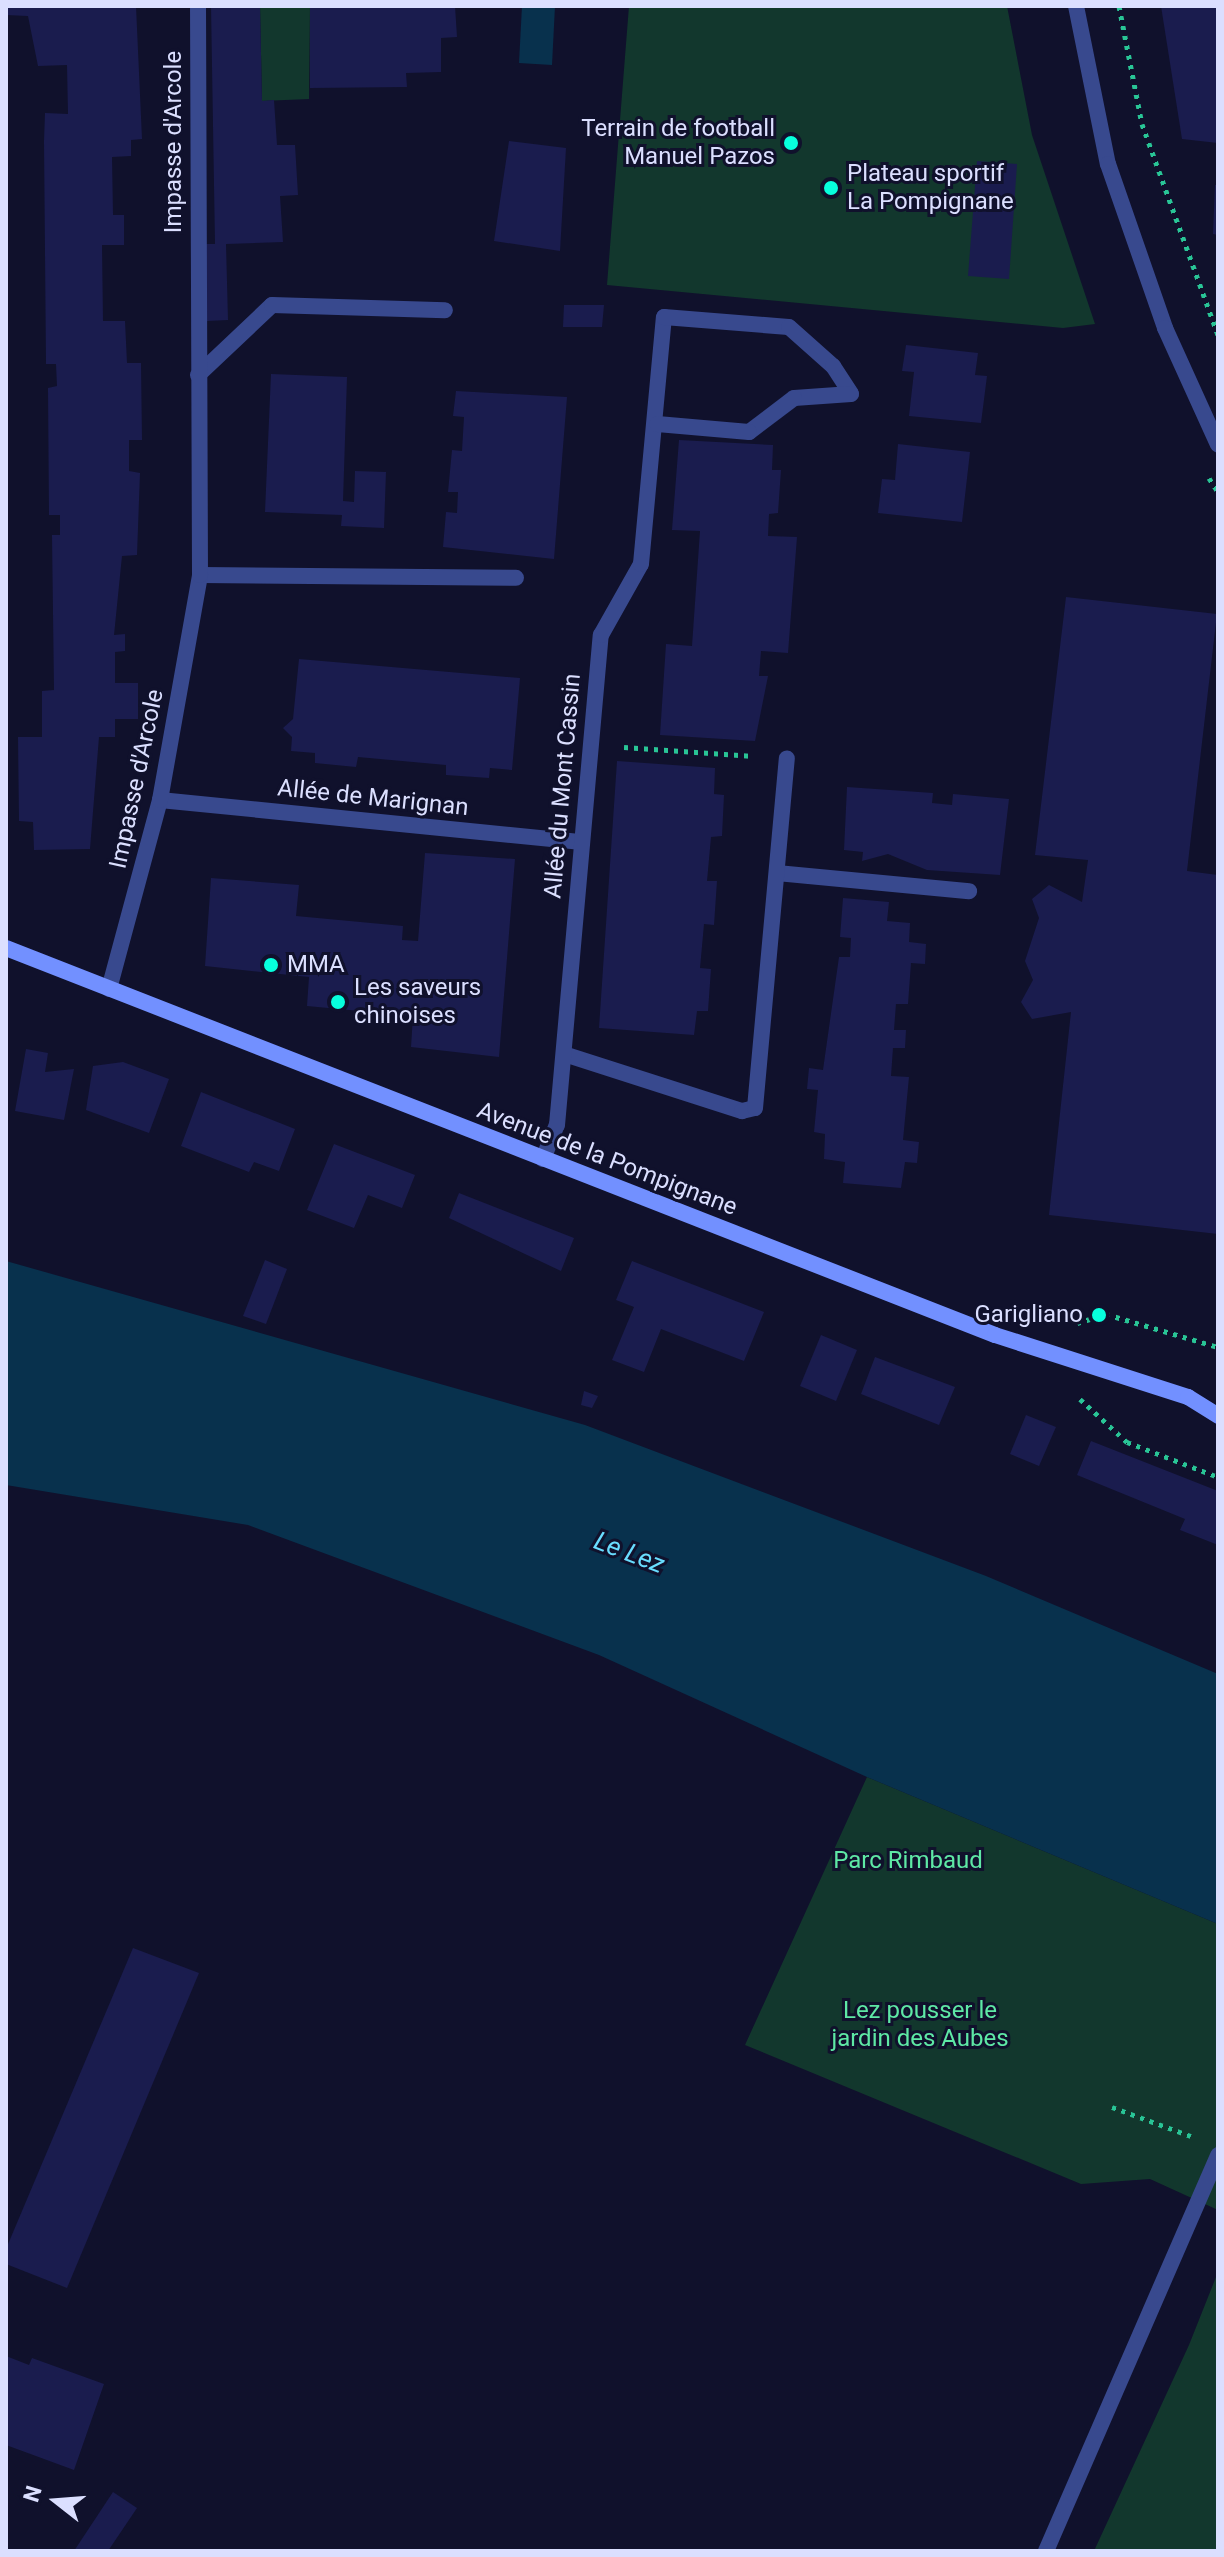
<!DOCTYPE html>
<html>
<head>
<meta charset="utf-8">
<style>
	body { margin:0 }
	#map { position:relative; width:1224px; height:2557px; overflow:hidden; background:#10112c; font-family:Roboto,sans-serif }
	div>[style] { position:absolute }
	.green>* { inset:0; background:#12372d }
	.water>* { inset:0; background:#08314d }
	.building>* { inset:0; background:#1a1c4e }
	.path>* { height:5px; margin-top:-2.5px; transform-origin:0; background:repeating-linear-gradient(90deg,#29c596 0 4px,transparent 0 10px) }
	.minor>* { height:16px; margin:-8px; padding:0 8px; transform-origin:8px; border-radius:8px; background:#38498e }
	.secondary>* { height:16px; margin:-8px; padding:0 8px; transform-origin:8px; border-radius:8px; background:#7290ff }
	.dots>* { width:22px; height:22px; translate:-50% -50%; box-sizing:border-box; border:4px solid #10112c; border-radius:50% }
	span { translate:-50% -50%; white-space:nowrap; text-align:center; line-height:1.15; -webkit-text-stroke:6px #10112c; paint-order:stroke }
	.poi-label { font-size:24px; color:#dbdfff }
	.right { translate:-100% -50%; text-align:right }
	.left { translate:0 -50%; text-align:left }
	.street-label { font-size:24px; color:#dbdfff }
	.park-label { font-size:24px; color:#5ee8a5 }
	.water-label { font-size:26px; color:#69ddff; font-style:italic }
	.frame { position:absolute; inset:0; border:8px solid #dbdfff; pointer-events:none }
	.north { position:absolute; left:16px; top:2461px; width:80px; height:80px; -webkit-text-stroke:6px #10112c; paint-order:stroke; rotate:287deg; font-size:22px; font-weight:700; line-height:32px; text-align:center; color:#dbdfff }
	.north::after { content:''; display:block; margin:auto; width:28px; height:36px; background:#dbdfff; clip-path:polygon(50% 0,100% 100%,50% 72%,0 100%) }
</style>
</head>
<body>
<div id="map">
	<div class="green">
		<i style="clip-path:polygon(260px 6px,310px 6px,309px 99px,262px 101px)"></i>
		<i style="clip-path:polygon(629px 6px,1007px 6px,1032px 135px,1095px 324px,1063px 328px,607px 285px)"></i>
		<i style="clip-path:polygon(867px 1777px,1218px 1924px,1218px 2210px,1150px 2179px,1081px 2184px,745px 2045px)"></i>
		<i style="clip-path:polygon(1218px 2272px,1218px 2551px,1094px 2551px,1189px 2345px)"></i>
	</div>
	<div class="water">
		<i style="clip-path:polygon(522px 6px,555px 6px,552px 65px,519px 63px)"></i>
		<i style="clip-path:polygon(6px 1261px,585px 1425px,986px 1576px,1218px 1674px,1218px 1924px,867px 1777px,599px 1655px,248px 1525px,6px 1485px)"></i>
	</div>
	<div class="building">
		<i style="clip-path:polygon(6px 6px,136px 6px,142px 139px,131px 140px,131px 156px,112px 157px,113px 215px,124px 215px,124px 245px,102px 245px,103px 321px,125px 321px,127px 363px,141px 363px,142px 440px,129px 440px,129px 471px,140px 473px,137px 555px,122px 556px,114px 635px,125px 634px,125px 651px,115px 652px,115px 683px,138px 683px,138px 719px,115px 719px,115px 737px,99px 737px,90px 849px,34px 850px,33px 822px,19px 821px,18px 737px,42px 737px,42px 691px,54px 690px,52px 535px,60px 535px,60px 515px,49px 515px,48px 388px,57px 386px,56px 364px,46px 364px,44px 141px,45px 113px,68px 114px,67px 65px,38px 66px,28px 16px,6px 15px)"></i>
		<i style="clip-path:polygon(211px 6px,260px 6px,262px 101px,274px 100px,277px 145px,295px 145px,298px 195px,280px 196px,283px 242px,226px 244px,228px 320px,207px 321px,206px 244px,215px 244px)"></i>
		<i style="clip-path:polygon(310px 6px,455px 6px,457px 37px,441px 38px,441px 72px,406px 73px,407px 87px,310px 88px)"></i>
		<i style="clip-path:polygon(1161px 6px,1218px 6px,1218px 143px,1182px 139px)"></i>
		<i style="clip-path:polygon(509px 141px,566px 148px,560px 251px,494px 241px)"></i>
		<i style="clip-path:polygon(977px 161px,1017px 164px,1009px 279px,968px 276px)"></i>
		<i style="clip-path:polygon(1215px 185px,1218px 185px,1218px 235px,1213px 234px)"></i>
		<i style="clip-path:polygon(564px 305px,604px 305px,602px 327px,563px 327px)"></i>
		<i style="clip-path:polygon(906px 345px,978px 353px,975px 375px,987px 376px,981px 423px,909px 416px,914px 372px,902px 371px)"></i>
		<i style="clip-path:polygon(271px 374px,347px 377px,343px 501px,354px 502px,355px 471px,386px 472px,384px 528px,341px 526px,342px 515px,265px 512px)"></i>
		<i style="clip-path:polygon(456px 391px,567px 397px,554px 559px,443px 547px,446px 512px,457px 513px,458px 492px,448px 492px,452px 450px,462px 451px,464px 417px,453px 416px)"></i>
		<i style="clip-path:polygon(679px 440px,773px 445px,772px 470px,781px 470px,778px 513px,769px 514px,768px 536px,797px 537px,788px 653px,761px 651px,759px 676px,768px 676px,755px 741px,660px 735px,666px 644px,692px 646px,700px 531px,672px 530px)"></i>
		<i style="clip-path:polygon(898px 444px,970px 452px,962px 522px,878px 513px,882px 479px,895px 480px)"></i>
		<i style="clip-path:polygon(1066px 597px,1217px 614px,1187px 871px,1218px 875px,1218px 1234px,1049px 1215px,1071px 1012px,1032px 1019px,1021px 1002px,1033px 980px,1025px 961px,1039px 918px,1032px 899px,1049px 885px,1082px 902px,1088px 860px,1035px 855px)"></i>
		<i style="clip-path:polygon(299px 659px,520px 678px,512px 770px,490px 768px,489px 778px,446px 775px,446px 765px,358px 757px,356px 767px,315px 763px,315px 753px,291px 751px,292px 737px,283px 728px,293px 719px)"></i>
		<i style="clip-path:polygon(617px 761px,715px 768px,714px 794px,724px 795px,722px 836px,711px 837px,707px 881px,717px 881px,714px 925px,704px 924px,700px 968px,711px 969px,708px 1011px,697px 1011px,694px 1035px,599px 1028px)"></i>
		<i style="clip-path:polygon(847px 787px,933px 793px,932px 803px,952px 805px,953px 794px,1009px 799px,1000px 875px,927px 870px,888px 854px,862px 861px,863px 852px,844px 850px)"></i>
		<i style="clip-path:polygon(425px 853px,515px 859px,499px 1057px,411px 1047px,413px 1016px,307px 1006px,309px 977px,205px 966px,211px 878px,299px 885px,296px 916px,403px 926px,402px 940px,418px 941px)"></i>
		<i style="clip-path:polygon(843px 898px,889px 902px,887px 921px,910px 923px,909px 942px,926px 944px,925px 964px,911px 963px,908px 1004px,896px 1004px,894px 1030px,906px 1030px,905px 1048px,893px 1048px,891px 1076px,909px 1077px,903px 1140px,919px 1142px,917px 1163px,905px 1162px,901px 1188px,843px 1183px,845px 1162px,824px 1159px,825px 1134px,814px 1132px,818px 1090px,807px 1089px,809px 1068px,823px 1070px,839px 957px,850px 957px,851px 938px,840px 937px)"></i>
		<i style="clip-path:polygon(26px 1049px,48px 1053px,45px 1072px,74px 1069px,64px 1120px,15px 1111px)"></i>
		<i style="clip-path:polygon(123px 1062px,169px 1079px,149px 1133px,86px 1110px,93px 1066px)"></i>
		<i style="clip-path:polygon(201px 1092px,295px 1129px,279px 1171px,254px 1162px,249px 1172px,181px 1146px)"></i>
		<i style="clip-path:polygon(334px 1144px,415px 1175px,402px 1208px,368px 1195px,354px 1228px,307px 1210px)"></i>
		<i style="clip-path:polygon(459px 1193px,574px 1238px,561px 1271px,449px 1218px)"></i>
		<i style="clip-path:polygon(265px 1260px,287px 1269px,266px 1324px,243px 1316px)"></i>
		<i style="clip-path:polygon(632px 1261px,764px 1312px,744px 1361px,661px 1329px,644px 1372px,612px 1360px,634px 1307px,616px 1300px)"></i>
		<i style="clip-path:polygon(821px 1335px,857px 1350px,836px 1401px,800px 1386px)"></i>
		<i style="clip-path:polygon(875px 1357px,955px 1387px,939px 1425px,861px 1394px)"></i>
		<i style="clip-path:polygon(584px 1391px,598px 1396px,592px 1408px,581px 1405px)"></i>
		<i style="clip-path:polygon(1026px 1415px,1056px 1427px,1039px 1466px,1010px 1454px)"></i>
		<i style="clip-path:polygon(1091px 1441px,1218px 1491px,1218px 1545px,1180px 1530px,1185px 1519px,1077px 1475px)"></i>
		<i style="clip-path:polygon(133px 1948px,199px 1973px,67px 2288px,6px 2264px,6px 2249px)"></i>
		<i style="clip-path:polygon(6px 2356px,29px 2365px,32px 2358px,104px 2384px,74px 2470px,6px 2445px)"></i>
		<i style="clip-path:polygon(113px 2492px,137px 2508px,108px 2551px,74px 2551px)"></i>
	</div>
	<div class="path">
		<i style="left:1119px;top:6px;width:120px;rotate:79deg"></i>
		<i style="left:1142px;top:124px;width:224px;rotate:70.2deg"></i>
		<i style="left:1209px;top:478px;width:17px;rotate:57deg"></i>
		<i style="left:624px;top:747px;width:130px;rotate:4deg"></i>
		<i style="left:1077px;top:1323px;width:30px;rotate:-17deg"></i>
		<i style="left:1106px;top:1314px;width:117px;rotate:16.4deg"></i>
		<i style="left:1080px;top:1399px;width:64px;rotate:42.5deg"></i>
		<i style="left:1127px;top:1442px;width:97px;rotate:21deg"></i>
		<i style="left:1112px;top:2107px;width:84px;rotate:20.2deg"></i>
	</div>
	<div class="minor">
		<i style="left:1076px;top:6px;width:161px;rotate:78.6deg"></i>
		<i style="left:1108px;top:164px;width:174px;rotate:70.8deg"></i>
		<i style="left:1165px;top:328px;width:128px;rotate:65.6deg"></i>
		<i style="left:198px;top:375px;width:102px;rotate:-43.4deg"></i>
		<i style="left:272px;top:305px;width:173px;rotate:1.7deg"></i>
		<i style="left:200px;top:575px;width:316px;rotate:0.5deg"></i>
		<i style="left:160px;top:800px;width:424px;rotate:5.7deg"></i>
		<i style="left:777px;top:873px;width:193px;rotate:5.4deg"></i>
		<i style="left:109px;top:989px;width:196px;rotate:-74.9deg"></i>
		<i style="left:160px;top:800px;width:229px;rotate:-79.9deg"></i>
		<i style="left:200px;top:575px;width:569px;rotate:-90.2deg"></i>
		<i style="left:564px;top:1054px;width:187px;rotate:17.8deg"></i>
		<i style="left:742px;top:1111px;width:13px;rotate:-13deg"></i>
		<i style="left:755px;top:1108px;width:351px;rotate:-84.8deg"></i>
		<i style="left:543px;top:1159px;width:37px;rotate:-68deg"></i>
		<i style="left:557px;top:1125px;width:492px;rotate:-84.9deg"></i>
		<i style="left:601px;top:635px;width:81px;rotate:-60.6deg"></i>
		<i style="left:641px;top:564px;width:248px;rotate:-84.7deg"></i>
		<i style="left:664px;top:317px;width:125px;rotate:4.6deg"></i>
		<i style="left:789px;top:327px;width:59px;rotate:41.6deg"></i>
		<i style="left:833px;top:366px;width:33px;rotate:57deg"></i>
		<i style="left:851px;top:394px;width:57px;rotate:176deg"></i>
		<i style="left:794px;top:398px;width:56px;rotate:142.9deg"></i>
		<i style="left:749px;top:432px;width:92px;rotate:-175deg"></i>
		<i style="left:1046px;top:2551px;width:432px;rotate:-66.5deg"></i>
	</div>
	<div class="secondary">
		<i style="left:6px;top:948px;width:1062px;rotate:21.37deg"></i>
		<i style="left:995px;top:1335px;width:203px;rotate:17.8deg"></i>
		<i style="left:1188px;top:1397px;width:36px;rotate:32deg"></i>
	</div>
	<div class="dots">
		<i style="left:791px;top:143px;background:#07ffdd"></i>
		<i style="left:831px;top:188px;background:#07ffdd"></i>
		<i style="left:271px;top:965px;background:#07ffdd"></i>
		<i style="left:338px;top:1002px;background:#07ffdd"></i>
		<i style="left:1099px;top:1315px;background:#07ffdd"></i>
	</div>
	<div class="poi-label">
		<span class="right" style="left:775px;top:143px">Terrain de football<br>Manuel Pazos</span>
		<span class="left" style="left:847px;top:188px">Plateau sportif<br>La Pompignane</span>
		<span class="left" style="left:287px;top:965px">MMA</span>
		<span class="left" style="left:354px;top:1002px">Les saveurs<br>chinoises</span>
		<span class="right" style="left:1083px;top:1315px">Garigliano</span>
	</div>
	<div class="street-label">
		<span style="left:174px;top:142px;rotate:-90deg">Impasse d'Arcole</span>
		<span style="left:137px;top:779px;rotate:-78deg">Impasse d'Arcole</span>
		<span style="left:563px;top:786px;rotate:-85deg">Allée du Mont Cassin</span>
		<span style="left:373px;top:798px;rotate:6deg">Allée de Marignan</span>
		<span style="left:607px;top:1159px;rotate:21deg">Avenue de la Pompignane</span>
	</div>
	<div class="park-label">
		<span style="left:908px;top:1861px">Parc Rimbaud</span>
		<span style="left:920px;top:2025px">Lez pousser le<br>jardin des Aubes</span>
	</div>
	<div class="water-label">
		<span style="left:629px;top:1553px;rotate:21deg">Le Lez</span>
	</div>
	<div class="frame"></div>
	<div class="north">N</div>
</div>
</body>
</html>
